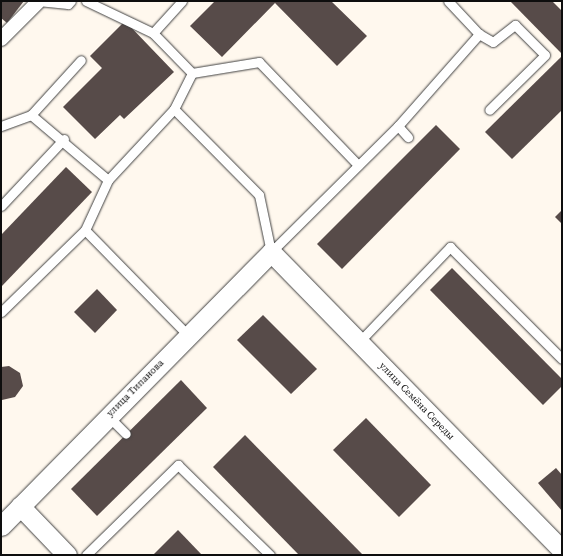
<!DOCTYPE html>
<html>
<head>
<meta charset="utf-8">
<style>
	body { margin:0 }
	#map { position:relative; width:563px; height:556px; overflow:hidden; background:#fff8ee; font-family:"Source Serif 4",serif }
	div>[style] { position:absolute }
	.building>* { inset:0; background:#574b49 }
	.roads { filter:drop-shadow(0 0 1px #414141) drop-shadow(0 0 1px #414141) }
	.service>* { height:9px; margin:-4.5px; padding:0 4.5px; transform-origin:4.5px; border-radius:4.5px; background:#fff }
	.pedestrian>* { height:14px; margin:-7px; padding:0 7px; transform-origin:7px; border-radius:7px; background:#fff }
	.minor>* { height:19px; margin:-9.5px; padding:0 9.5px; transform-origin:9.5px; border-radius:9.5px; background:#fff }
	span { translate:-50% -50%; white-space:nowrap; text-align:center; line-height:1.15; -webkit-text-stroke:4px #fff; paint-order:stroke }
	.street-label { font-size:10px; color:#0e0e0e }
	.frame { position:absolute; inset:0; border:2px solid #0e0e0e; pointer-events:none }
</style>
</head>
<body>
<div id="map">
	<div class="building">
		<i style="clip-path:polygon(1px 1px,24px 1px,7px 23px,1px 18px)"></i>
		<i style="clip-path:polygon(215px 1px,331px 1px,367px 36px,337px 66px,275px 3px,222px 57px,190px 26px)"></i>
		<i style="clip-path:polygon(510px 1px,552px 1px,562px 11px,562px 54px)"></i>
		<i style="clip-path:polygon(125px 21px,174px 72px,124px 119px,120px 115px,95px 139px,63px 107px,102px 68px,90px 56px)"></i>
		<i style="clip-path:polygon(562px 56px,562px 110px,512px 159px,485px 132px)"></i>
		<i style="clip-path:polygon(436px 125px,460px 149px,342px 269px,317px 244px)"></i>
		<i style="clip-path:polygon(66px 167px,92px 192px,1px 287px,1px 235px)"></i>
		<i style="clip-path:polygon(562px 210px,562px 224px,555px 217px)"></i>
		<i style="clip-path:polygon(452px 268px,562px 379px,562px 386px,543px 405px,430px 290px)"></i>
		<i style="clip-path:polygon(97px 289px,117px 310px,95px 333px,74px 312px)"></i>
		<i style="clip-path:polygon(263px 315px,317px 369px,291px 394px,237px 340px)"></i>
		<i style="clip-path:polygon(9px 366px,20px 373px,23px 386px,15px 397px,2px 400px,1px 367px)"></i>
		<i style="clip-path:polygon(181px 380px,207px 408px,97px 516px,71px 489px)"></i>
		<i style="clip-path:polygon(366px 418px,431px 485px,399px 517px,333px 450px)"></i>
		<i style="clip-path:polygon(245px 435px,363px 555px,299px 555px,213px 467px)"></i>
		<i style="clip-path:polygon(556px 468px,562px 475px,562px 511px,538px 483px)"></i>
		<i style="clip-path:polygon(178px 530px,202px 555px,153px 555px)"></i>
	</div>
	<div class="roads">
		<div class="service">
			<i style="left:38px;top:1px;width:30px;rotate:6deg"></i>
			<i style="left:68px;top:4px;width:4px;rotate:-45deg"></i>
			<i style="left:86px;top:1px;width:74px;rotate:25.5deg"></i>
			<i style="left:182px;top:1px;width:43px;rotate:132.2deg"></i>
			<i style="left:153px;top:33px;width:56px;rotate:45.7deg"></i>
			<i style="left:479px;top:34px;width:16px;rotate:30deg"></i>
			<i style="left:493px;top:42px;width:28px;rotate:-38deg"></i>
			<i style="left:515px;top:25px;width:42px;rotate:45deg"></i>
			<i style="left:545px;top:55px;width:78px;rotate:135.5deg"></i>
			<i style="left:192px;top:73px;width:68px;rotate:-9.3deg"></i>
			<i style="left:259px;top:62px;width:143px;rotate:46.1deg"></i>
			<i style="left:174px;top:109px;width:121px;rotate:45.3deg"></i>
			<i style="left:259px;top:195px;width:58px;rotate:78.1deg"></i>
			<i style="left:1px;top:126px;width:32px;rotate:-20deg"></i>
			<i style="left:398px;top:126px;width:15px;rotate:48deg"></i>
			<i style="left:108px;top:180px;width:97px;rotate:-47.1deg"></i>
			<i style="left:174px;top:109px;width:40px;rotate:-63.4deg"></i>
			<i style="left:1px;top:206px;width:92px;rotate:-46.8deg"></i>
			<i style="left:85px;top:230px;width:147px;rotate:45.6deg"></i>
			<i style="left:271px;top:252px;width:179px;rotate:-44.8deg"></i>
			<i style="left:398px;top:126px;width:123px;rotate:-48.6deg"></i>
			<i style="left:479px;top:34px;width:45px;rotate:-133.2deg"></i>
			<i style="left:1px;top:312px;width:117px;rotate:-44.3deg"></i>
			<i style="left:85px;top:230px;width:55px;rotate:-65.3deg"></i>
			<i style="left:108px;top:180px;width:101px;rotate:-139.8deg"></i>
			<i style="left:31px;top:115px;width:74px;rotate:-47.7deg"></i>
			<i style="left:359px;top:342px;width:132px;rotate:-46.2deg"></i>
			<i style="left:450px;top:247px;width:158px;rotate:45deg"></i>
			<i style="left:108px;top:416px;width:25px;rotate:45deg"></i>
			<i style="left:86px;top:555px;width:129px;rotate:-44.4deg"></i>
			<i style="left:178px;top:465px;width:129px;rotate:44.4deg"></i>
		</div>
		<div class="pedestrian">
			<i style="left:1px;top:39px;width:52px;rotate:-45deg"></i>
		</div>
		<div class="minor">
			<i style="left:20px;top:506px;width:68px;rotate:46.2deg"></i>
			<i style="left:1px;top:526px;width:385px;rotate:-45.4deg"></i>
			<i style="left:271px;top:252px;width:417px;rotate:45.7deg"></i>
		</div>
	</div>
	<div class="street-label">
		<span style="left:135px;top:388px;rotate:-45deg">улица Типанова</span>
		<span style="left:417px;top:401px;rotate:46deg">улица Семёна Середы</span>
	</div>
	<div class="frame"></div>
</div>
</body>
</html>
